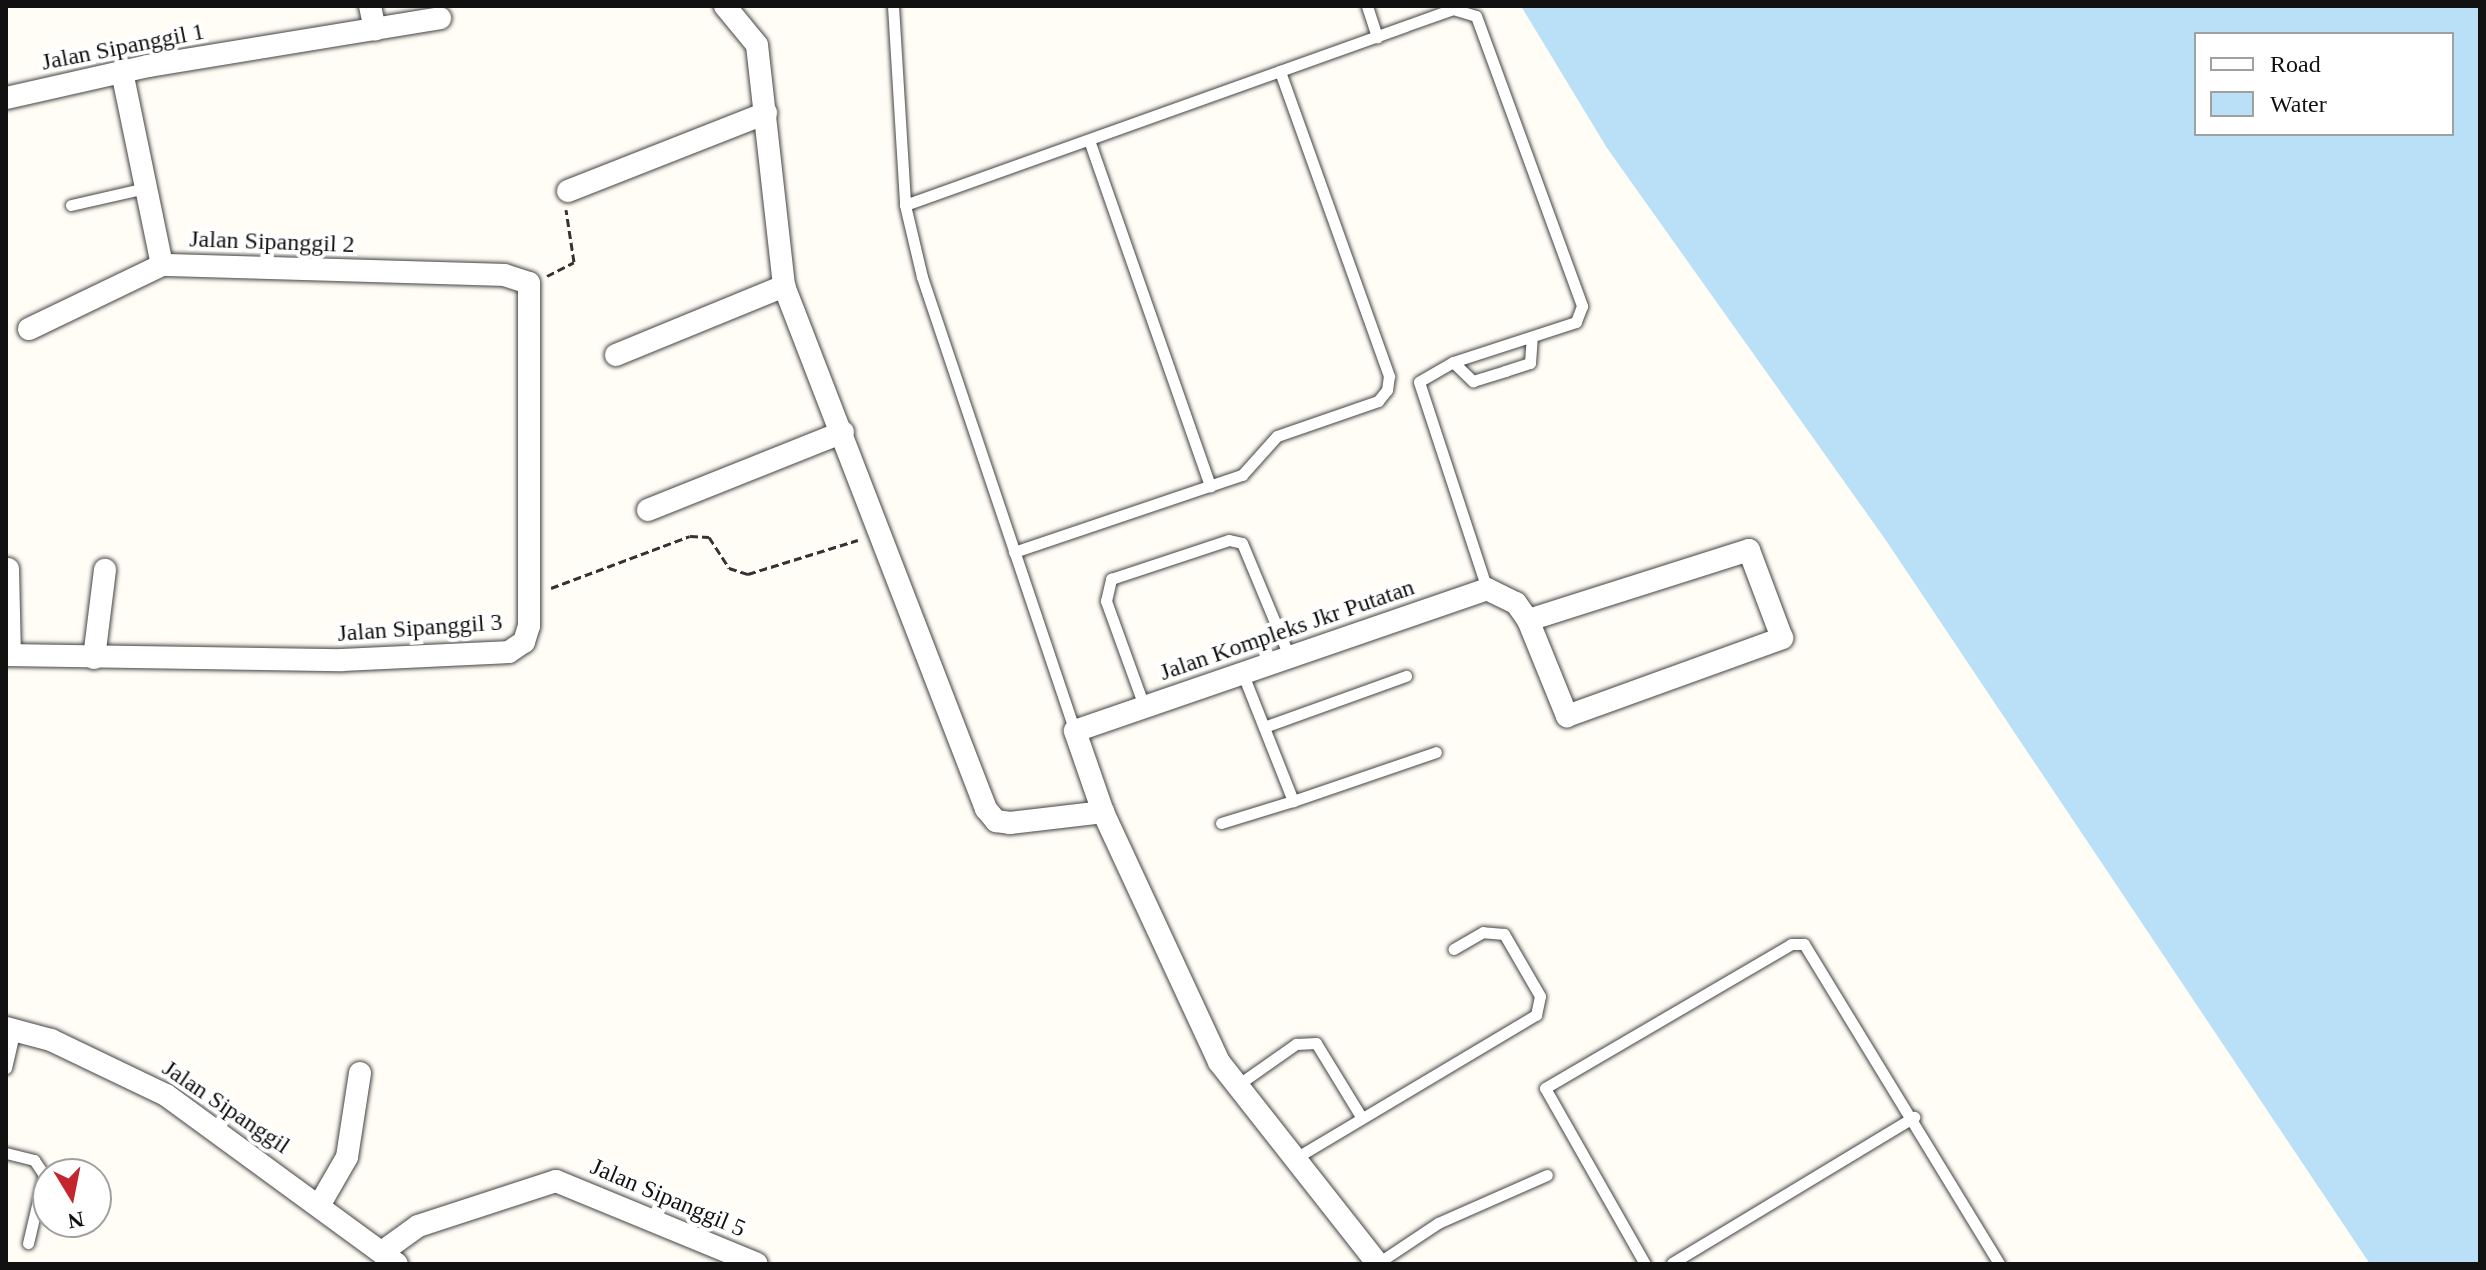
<!DOCTYPE html>
<html>
<head>
<meta charset="utf-8">
<style>
	body { margin:0 }
	#map { position:relative; width:2486px; height:1270px; overflow:hidden; background:#fffdf5; font-family:Georgia,serif }
	div>[style] { position:absolute }
	.water>* { inset:0; background:#b9e0f7 }
	.path>* { height:3px; margin-top:-1.5px; transform-origin:0; background:repeating-linear-gradient(90deg,#333 0 8px,transparent 0 12px) }
	.roads { filter:drop-shadow(0 0 2px #444) drop-shadow(0 0 2px #444) }
	.lane>* { height:11px; margin:-5.5px; padding:0 5.5px; transform-origin:5.5px; border-radius:5.5px; background:#fff }
	.street>* { height:22px; margin:-11px; padding:0 11px; transform-origin:11px; border-radius:11px; background:#fff }
	span { translate:-50% -50%; white-space:nowrap; text-align:center; line-height:1.15; -webkit-text-stroke:8px #fff; paint-order:stroke }
	.street-label { font-size:24px; color:#111 }
	.frame { position:absolute; inset:0; border:8px solid #111; pointer-events:none }
	.legend { position:absolute; left:2194px; top:32px; width:260px; height:104px; box-sizing:border-box; background:#fff; border:2px solid #a0a0a0; margin:0; padding:10px 14px; list-style:none; font-size:24px; color:#111 }
	.legend li { display:flex; align-items:center; gap:16px; height:40px }
	.legend b { width:40px; border:2px solid #a0a0a0 }
	.north { position:absolute; left:32px; top:1158px; width:80px; height:80px; box-sizing:border-box; background:#fff; border:2px solid #a0a0a0; border-radius:50%; rotate:170deg; font-size:22px; font-weight:700; line-height:32px; text-align:center; color:#111 }
	.north::after { content:''; display:block; margin:auto; width:28px; height:36px; background:#c4262e; clip-path:polygon(50% 0,100% 100%,50% 72%,0 100%) }
</style>
</head>
<body>
<div id="map">
	<div class="water">
		<i style="clip-path:polygon(evenodd,1521px 6px,2480px 6px,2480px 1264px,2370px 1264px,1885px 539px,1607px 148px,1521px 6px,2196px 34px,2452px 34px,2452px 134px,2196px 134px,2196px 34px)"></i>
	</div>
	<div class="path">
		<i style="left:547px;top:276px;width:30px;rotate:-27deg"></i>
		<i style="left:574px;top:262px;width:53px;rotate:-98.7deg"></i>
		<i style="left:551px;top:588px;width:148px;rotate:-20.5deg"></i>
		<i style="left:690px;top:536px;width:19px;rotate:3deg"></i>
		<i style="left:709px;top:537px;width:37px;rotate:57deg"></i>
		<i style="left:729px;top:568px;width:20px;rotate:18deg"></i>
		<i style="left:748px;top:574px;width:115px;rotate:-17.2deg"></i>
	</div>
	<div class="roads">
		<div class="lane">
			<i style="left:893px;top:6px;width:199px;rotate:86.5deg"></i>
			<i style="left:905px;top:205px;width:74px;rotate:76.7deg"></i>
			<i style="left:922px;top:277px;width:479px;rotate:71.4deg"></i>
			<i style="left:1367px;top:6px;width:33px;rotate:72deg"></i>
			<i style="left:1089px;top:140px;width:367px;rotate:70.7deg"></i>
			<i style="left:71px;top:205px;width:77px;rotate:-12.8deg"></i>
			<i style="left:905px;top:205px;width:582px;rotate:-19.68deg"></i>
			<i style="left:1453px;top:9px;width:24px;rotate:17deg"></i>
			<i style="left:1476px;top:16px;width:309px;rotate:69.9deg"></i>
			<i style="left:1582px;top:306px;width:17px;rotate:111deg"></i>
			<i style="left:1576px;top:322px;width:129px;rotate:162deg"></i>
			<i style="left:1453px;top:362px;width:39px;rotate:150deg"></i>
			<i style="left:1419px;top:382px;width:218px;rotate:71.8deg"></i>
			<i style="left:1453px;top:362px;width:28px;rotate:44deg"></i>
			<i style="left:1473px;top:381px;width:34px;rotate:-17deg"></i>
			<i style="left:1505px;top:371px;width:26px;rotate:-18deg"></i>
			<i style="left:1530px;top:363px;width:26px;rotate:-86deg"></i>
			<i style="left:1014px;top:552px;width:241px;rotate:-18.7deg"></i>
			<i style="left:1242px;top:475px;width:52px;rotate:-48.1deg"></i>
			<i style="left:1277px;top:436px;width:107px;rotate:-19.1deg"></i>
			<i style="left:1378px;top:401px;width:14px;rotate:-51deg"></i>
			<i style="left:1387px;top:390px;width:14px;rotate:-82deg"></i>
			<i style="left:1389px;top:376px;width:324px;rotate:-109.7deg"></i>
			<i style="left:1242px;top:672px;width:139px;rotate:68.4deg"></i>
			<i style="left:1293px;top:801px;width:151px;rotate:-18.9deg"></i>
			<i style="left:1144px;top:706px;width:112px;rotate:-109.9deg"></i>
			<i style="left:1106px;top:601px;width:23px;rotate:-77deg"></i>
			<i style="left:1111px;top:579px;width:124px;rotate:-18.3deg"></i>
			<i style="left:1229px;top:540px;width:13px;rotate:13deg"></i>
			<i style="left:1242px;top:543px;width:122px;rotate:67.4deg"></i>
			<i style="left:1264px;top:727px;width:151px;rotate:-19.8deg"></i>
			<i style="left:1221px;top:823px;width:75px;rotate:-17deg"></i>
			<i style="left:6px;top:1068px;width:40px;rotate:-77deg"></i>
			<i style="left:1239px;top:1084px;width:70px;rotate:-35.1deg"></i>
			<i style="left:1296px;top:1044px;width:20px;rotate:-3deg"></i>
			<i style="left:1316px;top:1043px;width:84px;rotate:58.6deg"></i>
			<i style="left:6px;top:1153px;width:29px;rotate:14deg"></i>
			<i style="left:34px;top:1160px;width:18px;rotate:56deg"></i>
			<i style="left:44px;top:1175px;width:70px;rotate:103.2deg"></i>
			<i style="left:1294px;top:1159px;width:282px;rotate:-30.8deg"></i>
			<i style="left:1536px;top:1015px;width:19px;rotate:-78deg"></i>
			<i style="left:1540px;top:996px;width:72px;rotate:-120.1deg"></i>
			<i style="left:1504px;top:934px;width:21px;rotate:-175deg"></i>
			<i style="left:1483px;top:932px;width:34px;rotate:150deg"></i>
			<i style="left:1378px;top:1263px;width:72px;rotate:-33.7deg"></i>
			<i style="left:1438px;top:1223px;width:119px;rotate:-23.8deg"></i>
			<i style="left:1672px;top:1263px;width:283px;rotate:-31.1deg"></i>
			<i style="left:1645px;top:1264px;width:202px;rotate:-119.6deg"></i>
			<i style="left:1545px;top:1088px;width:285px;rotate:-30.3deg"></i>
			<i style="left:1791px;top:944px;width:13px"></i>
			<i style="left:1804px;top:944px;width:375px;rotate:58.6deg"></i>
		</div>
		<div class="street">
			<i style="left:370px;top:6px;width:24px;rotate:78deg"></i>
			<i style="left:725px;top:6px;width:50px;rotate:50.6deg"></i>
			<i style="left:757px;top:45px;width:243px;rotate:83.6deg"></i>
			<i style="left:784px;top:286px;width:561px;rotate:68.88deg"></i>
			<i style="left:986px;top:809px;width:16px;rotate:50deg"></i>
			<i style="left:996px;top:821px;width:14px;rotate:8deg"></i>
			<i style="left:1010px;top:823px;width:94px;rotate:-6.7deg"></i>
			<i style="left:6px;top:98px;width:146px;rotate:-12.7deg"></i>
			<i style="left:148px;top:66px;width:296px;rotate:-9.3deg"></i>
			<i style="left:568px;top:191px;width:213px;rotate:-21.5deg"></i>
			<i style="left:29px;top:329px;width:148px;rotate:-25.7deg"></i>
			<i style="left:616px;top:355px;width:182px;rotate:-22.3deg"></i>
			<i style="left:648px;top:510px;width:210px;rotate:-21.8deg"></i>
			<i style="left:8px;top:569px;width:86px;rotate:88.7deg"></i>
			<i style="left:6px;top:655px;width:336px;rotate:0.9deg"></i>
			<i style="left:342px;top:660px;width:167px;rotate:-2.7deg"></i>
			<i style="left:509px;top:652px;width:18px;rotate:-34deg"></i>
			<i style="left:524px;top:642px;width:17px;rotate:-73deg"></i>
			<i style="left:529px;top:626px;width:343px;rotate:-90deg"></i>
			<i style="left:529px;top:283px;width:26px;rotate:-162deg"></i>
			<i style="left:504px;top:275px;width:342px;rotate:-178.3deg"></i>
			<i style="left:162px;top:265px;width:197px;rotate:-101.7deg"></i>
			<i style="left:94px;top:658px;width:89px;rotate:-82.9deg"></i>
			<i style="left:6px;top:1028px;width:47px;rotate:14.9deg"></i>
			<i style="left:51px;top:1040px;width:127px;rotate:25.6deg"></i>
			<i style="left:166px;top:1095px;width:286px;rotate:36.2deg"></i>
			<i style="left:320px;top:1204px;width:54px;rotate:-60.1deg"></i>
			<i style="left:347px;top:1157px;width:85px;rotate:-81.2deg"></i>
			<i style="left:382px;top:1252px;width:44px;rotate:-35.8deg"></i>
			<i style="left:418px;top:1226px;width:145px;rotate:-18.1deg"></i>
			<i style="left:556px;top:1181px;width:217px;rotate:22.4deg"></i>
			<i style="left:1378px;top:1264px;width:257px;rotate:-128.2deg"></i>
			<i style="left:1219px;top:1062px;width:276px;rotate:-114.9deg"></i>
			<i style="left:1103px;top:812px;width:86px;rotate:-109.1deg"></i>
			<i style="left:1075px;top:731px;width:436px;rotate:-19deg"></i>
			<i style="left:1487px;top:589px;width:32px;rotate:26deg"></i>
			<i style="left:1516px;top:603px;width:21px;rotate:55deg"></i>
			<i style="left:1528px;top:620px;width:104px;rotate:67.9deg"></i>
			<i style="left:1567px;top:716px;width:229px;rotate:-19.9deg"></i>
			<i style="left:1782px;top:638px;width:94px;rotate:-110.6deg"></i>
			<i style="left:1749px;top:550px;width:232px;rotate:162.4deg"></i>
		</div>
	</div>
	<div class="street-label">
		<span style="left:123px;top:47px;rotate:-11deg">Jalan Sipanggil 1</span>
		<span style="left:272px;top:242px;rotate:2deg">Jalan Sipanggil 2</span>
		<span style="left:420px;top:628px;rotate:-4deg">Jalan Sipanggil 3</span>
		<span style="left:1287px;top:630px;rotate:-19deg">Jalan Kompleks Jkr Putatan</span>
		<span style="left:226px;top:1107px;rotate:34deg">Jalan Sipanggil</span>
		<span style="left:668px;top:1198px;rotate:23deg">Jalan Sipanggil 5</span>
	</div>
	<div class="frame"></div>
	<ul class="legend">
	<li><b style="height:10px;background:#fff"></b>Road</li>
	<li><b style="height:22px;background:#b9e0f7"></b>Water</li>
	</ul>
	<div class="north">N</div>
</div>
</body>
</html>
